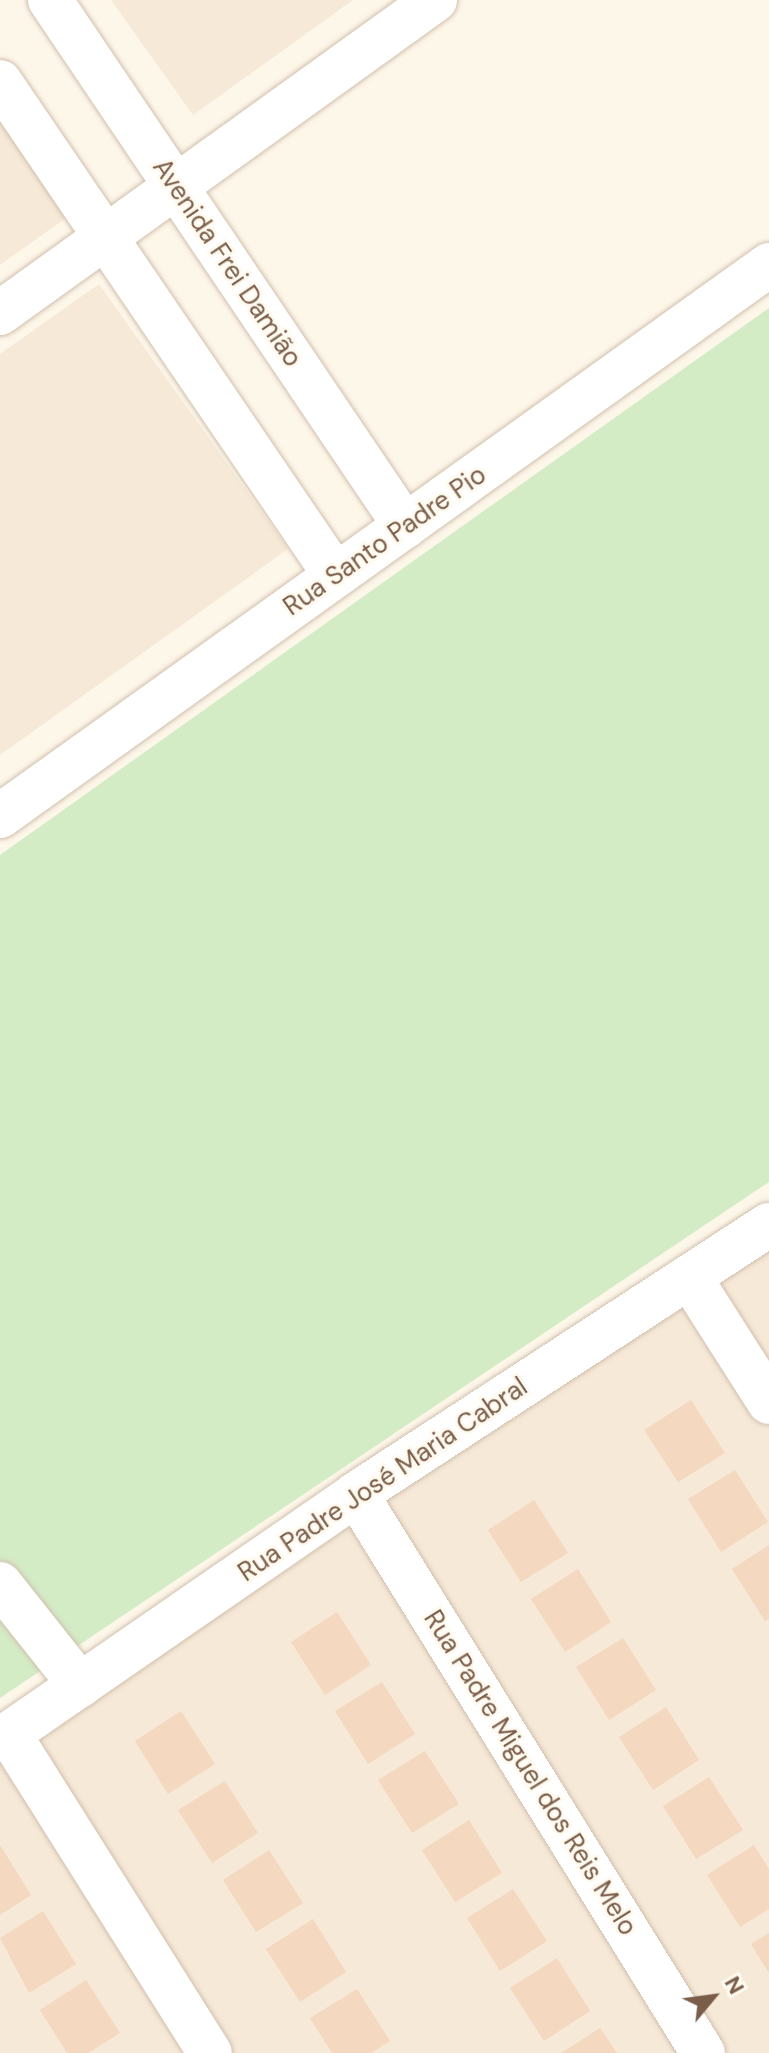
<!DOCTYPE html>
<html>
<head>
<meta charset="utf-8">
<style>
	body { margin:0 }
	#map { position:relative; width:769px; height:2053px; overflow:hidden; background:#fdf7e9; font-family:"DM Sans",sans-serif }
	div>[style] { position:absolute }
	.residential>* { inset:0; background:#f6e9d7 }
	.green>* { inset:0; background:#d3ecc6 }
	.building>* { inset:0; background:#f4d8bf }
	.roads { filter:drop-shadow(0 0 2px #d1bfad) drop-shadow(0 0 2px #d1bfad) }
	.street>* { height:44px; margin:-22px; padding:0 22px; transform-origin:22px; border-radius:22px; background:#fff }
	span { translate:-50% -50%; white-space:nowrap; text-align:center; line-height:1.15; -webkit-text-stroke:6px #fffaf0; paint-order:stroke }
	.street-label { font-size:26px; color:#7a5e4a }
	.north { position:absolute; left:673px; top:1957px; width:80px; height:80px; -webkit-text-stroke:6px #fffaf0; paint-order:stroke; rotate:61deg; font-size:22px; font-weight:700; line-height:32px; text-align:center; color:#7a5e4a }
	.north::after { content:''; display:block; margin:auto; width:28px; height:36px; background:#7a5e4a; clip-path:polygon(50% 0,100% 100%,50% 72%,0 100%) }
</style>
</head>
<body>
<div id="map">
	<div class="residential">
		<i style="clip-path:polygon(111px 0,353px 0,193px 115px)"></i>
		<i style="clip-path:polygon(0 116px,70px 215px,0 265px)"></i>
		<i style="clip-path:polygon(99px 284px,288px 549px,0 755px,0 354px)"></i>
		<i style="clip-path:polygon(769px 1225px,769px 2053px,0 2053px,0 1740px)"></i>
	</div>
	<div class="green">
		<i style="clip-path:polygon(769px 308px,769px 1182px,0 1698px,0 855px)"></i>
	</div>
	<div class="building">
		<i style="clip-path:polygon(691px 1400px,725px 1453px,678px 1482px,644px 1430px)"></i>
		<i style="clip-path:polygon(735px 1470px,768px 1522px,721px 1552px,688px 1499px)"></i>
		<i style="clip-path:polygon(534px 1500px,568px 1553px,521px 1582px,488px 1530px)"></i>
		<i style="clip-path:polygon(769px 1545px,769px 1619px,765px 1621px,732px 1569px)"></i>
		<i style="clip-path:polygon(578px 1569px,611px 1622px,565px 1652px,531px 1599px)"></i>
		<i style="clip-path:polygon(337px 1612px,371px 1665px,325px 1695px,291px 1642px)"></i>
		<i style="clip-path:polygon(623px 1638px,656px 1690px,609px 1720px,576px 1667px)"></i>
		<i style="clip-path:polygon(382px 1682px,415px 1734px,368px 1764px,335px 1711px)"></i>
		<i style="clip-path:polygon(666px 1707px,699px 1760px,653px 1790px,619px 1737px)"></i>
		<i style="clip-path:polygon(181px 1711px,215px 1764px,168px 1794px,135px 1741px)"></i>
		<i style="clip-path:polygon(425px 1751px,459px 1804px,412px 1833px,378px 1780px)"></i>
		<i style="clip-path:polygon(709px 1777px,743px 1830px,696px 1859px,663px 1806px)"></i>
		<i style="clip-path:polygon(225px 1781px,258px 1833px,212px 1863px,178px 1810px)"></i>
		<i style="clip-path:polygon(469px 1820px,502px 1873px,455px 1902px,422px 1850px)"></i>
		<i style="clip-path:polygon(0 1845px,31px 1895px,0 1915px)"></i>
		<i style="clip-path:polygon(754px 1845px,769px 1869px,769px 1909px,740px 1927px,707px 1875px)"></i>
		<i style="clip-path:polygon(269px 1850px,303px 1903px,256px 1932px,223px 1880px)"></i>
		<i style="clip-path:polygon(513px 1889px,547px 1941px,500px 1971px,467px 1918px)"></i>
		<i style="clip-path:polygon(43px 1911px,76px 1964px,29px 1993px,0 1938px)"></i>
		<i style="clip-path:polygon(313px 1919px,346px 1972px,300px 2002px,266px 1949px)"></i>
		<i style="clip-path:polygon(769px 1933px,769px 1973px,751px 1944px)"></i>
		<i style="clip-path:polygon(557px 1958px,590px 2011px,544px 2041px,510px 1988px)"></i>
		<i style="clip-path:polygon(86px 1980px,120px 2033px,88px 2053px,67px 2053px,40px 2010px)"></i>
		<i style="clip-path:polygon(357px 1989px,390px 2041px,371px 2053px,332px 2053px,310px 2018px)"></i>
		<i style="clip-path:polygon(600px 2028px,617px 2053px,561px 2053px)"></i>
	</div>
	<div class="roads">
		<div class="street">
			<i style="left:50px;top:0;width:635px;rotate:55.98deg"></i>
			<i style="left:0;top:82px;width:596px;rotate:55.8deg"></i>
			<i style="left:0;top:313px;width:536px;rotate:-35.74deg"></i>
			<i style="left:0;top:816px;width:946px;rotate:-35.62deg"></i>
			<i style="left:690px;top:1278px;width:147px;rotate:57.5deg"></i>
			<i style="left:356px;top:1494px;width:658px;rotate:58.17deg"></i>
			<i style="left:0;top:1584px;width:129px;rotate:51.6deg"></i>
			<i style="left:9px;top:1734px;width:377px;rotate:57.8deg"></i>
			<i style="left:0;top:1740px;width:433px;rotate:-34.6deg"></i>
			<i style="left:356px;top:1494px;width:493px;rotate:-33.1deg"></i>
		</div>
	</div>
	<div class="street-label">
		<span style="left:227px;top:263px;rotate:56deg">Avenida Frei Damião</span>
		<span style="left:385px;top:541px;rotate:-35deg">Rua Santo Padre Pio</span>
		<span style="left:383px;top:1480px;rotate:-34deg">Rua Padre José Maria Cabral</span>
		<span style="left:530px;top:1773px;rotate:58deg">Rua Padre Miguel dos Reis Melo</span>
	</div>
	<div class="north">N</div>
</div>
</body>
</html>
